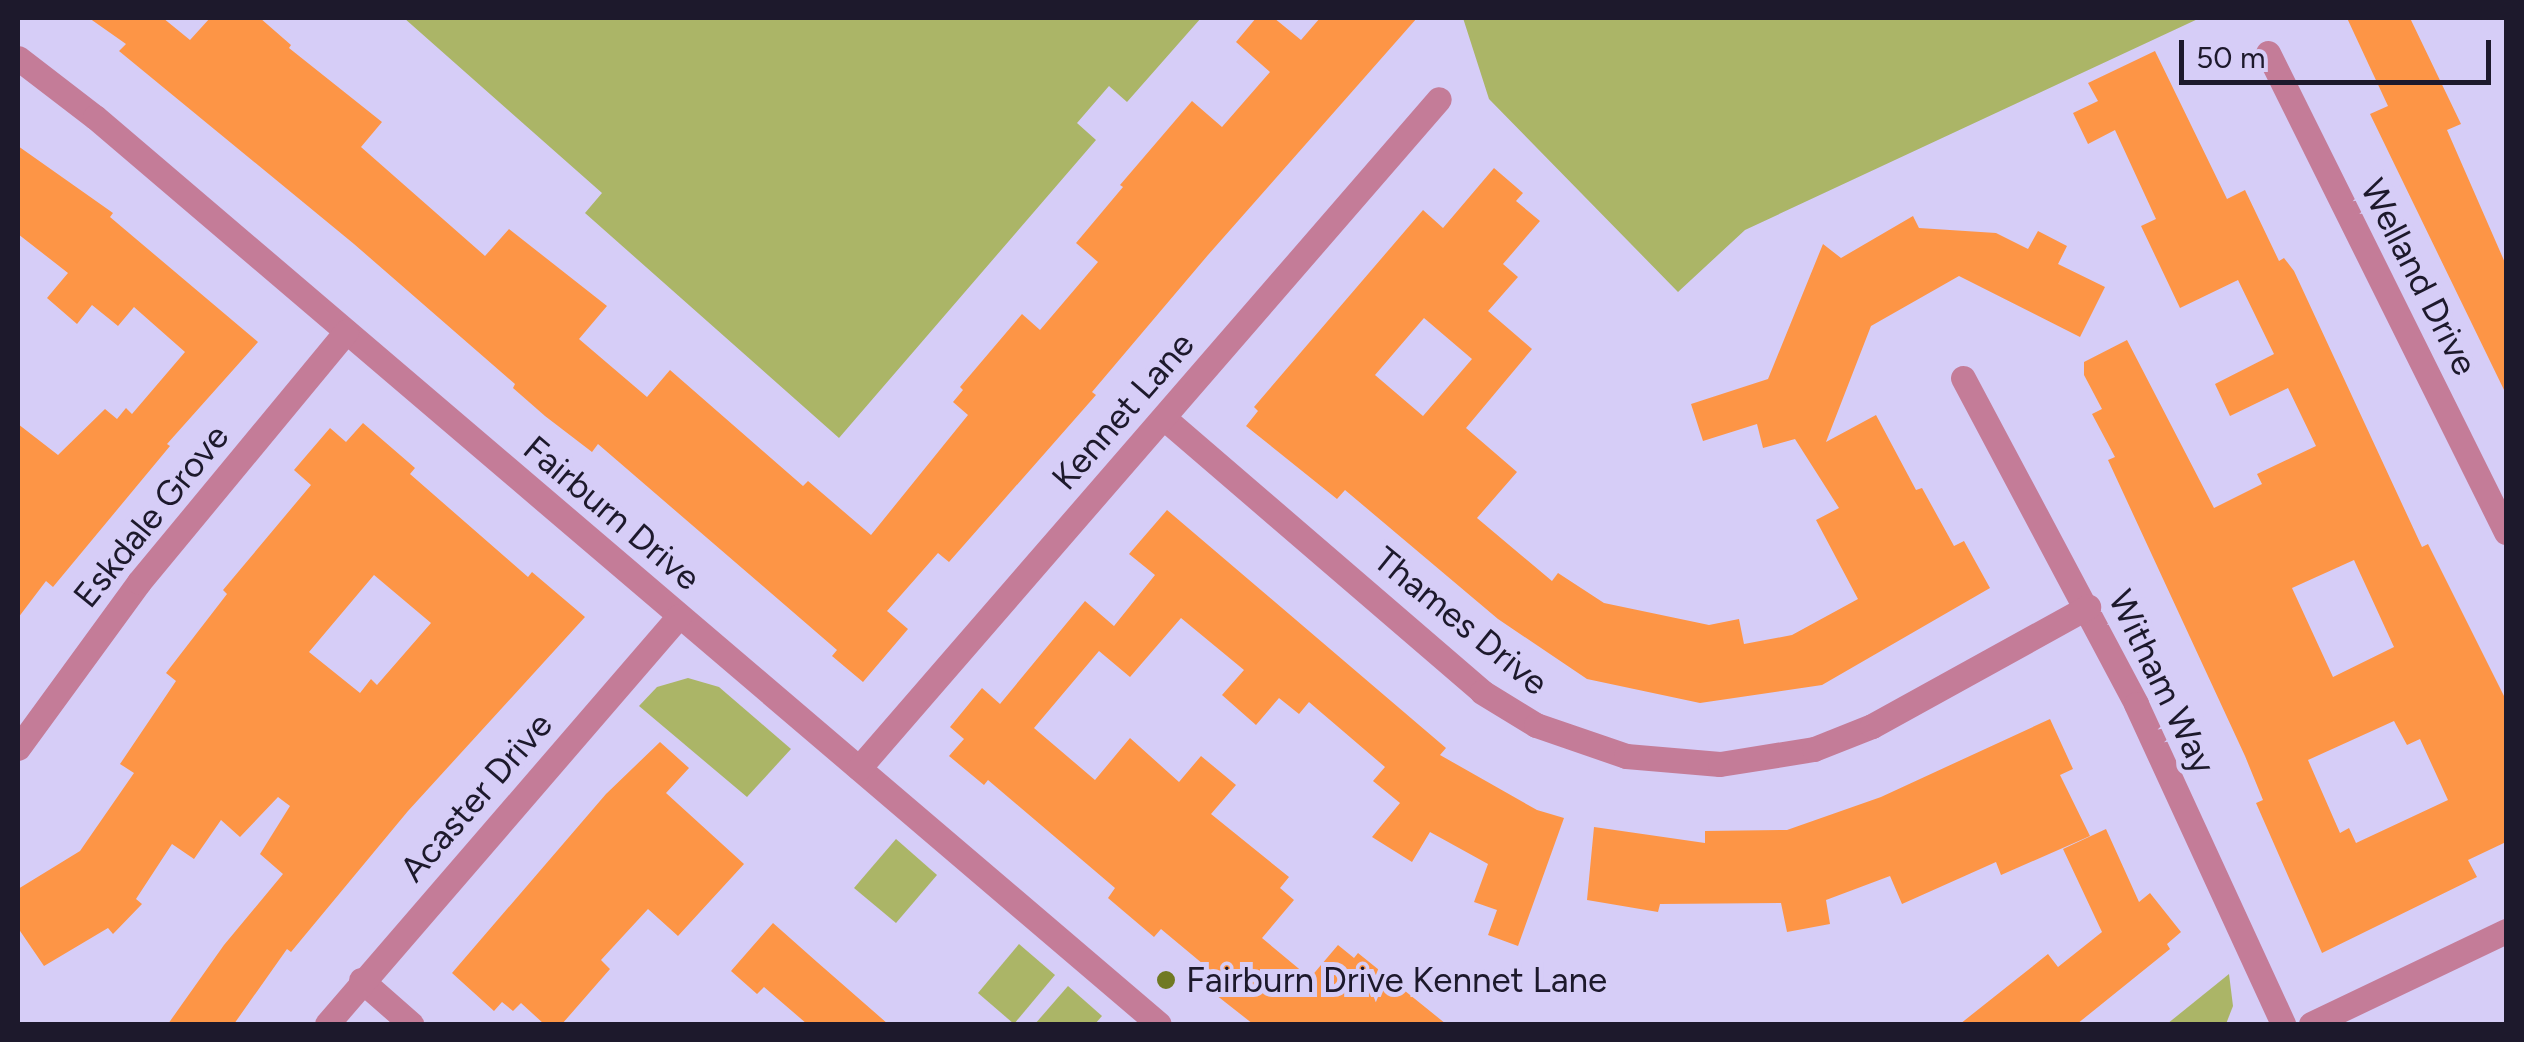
<!DOCTYPE html>
<html>
<head>
<meta charset="utf-8">
<style>
	body { margin:0 }
	#map { position:relative; width:2524px; height:1042px; overflow:hidden; background:#d6cdf7; font-family:Figtree,sans-serif }
	div>[style] { position:absolute }
	.green>* { inset:0; background:#abb567 }
	.building>* { inset:0; background:#fd9546 }
	.street>* { height:25px; margin:-12.5px; padding:0 12.5px; transform-origin:12.5px; border-radius:12.5px; background:#c47c98 }
	.dots>* { width:28px; height:28px; translate:-50% -50%; box-sizing:border-box; border:5px solid #d6cdf7; border-radius:50% }
	span { translate:-50% -50%; white-space:nowrap; text-align:center; line-height:1.15; -webkit-text-stroke:10px #d6cdf7; paint-order:stroke }
	.street-label { font-size:35px; color:#1d192c }
	.poi-label { font-size:35px; color:#1d192c }
	.left { translate:0 -50%; text-align:left }
	.frame { position:absolute; inset:0; border:20px solid #1d192c; pointer-events:none }
	.scale { position:absolute; left:2179px; top:40px; width:312px; height:45px; box-sizing:border-box; border:5px solid #1d192c; border-top:0; padding-left:12px; font-size:30px; line-height:35px; white-space:nowrap; color:#1d192c; -webkit-text-stroke:8px #d6cdf7; paint-order:stroke }
</style>
</head>
<body>
<div id="map">
	<div class="green">
		<i style="clip-path:polygon(404px 18px,1201px 18px,1127px 102px,1109px 86px,1077px 123px,1096px 140px,839px 438px,585px 213px,602px 193px)"></i>
		<i style="clip-path:polygon(1463px 18px,2200px 18px,1745px 230px,1678px 292px,1489px 99px)"></i>
		<i style="clip-path:polygon(688px 678px,719px 687px,791px 749px,747px 797px,639px 706px,657px 687px)"></i>
		<i style="clip-path:polygon(896px 839px,937px 875px,896px 923px,854px 888px)"></i>
		<i style="clip-path:polygon(1019px 944px,1055px 975px,1014px 1024px,978px 993px)"></i>
		<i style="clip-path:polygon(2229px 974px,2233px 1006px,2226px 1024px,2167px 1024px)"></i>
		<i style="clip-path:polygon(1068px 986px,1102px 1016px,1095px 1024px,1035px 1024px)"></i>
	</div>
	<div class="building">
		<i style="clip-path:polygon(89px 18px,163px 18px,190px 40px,210px 18px,260px 18px,291px 45px,289px 48px,382px 122px,361px 147px,485px 256px,509px 229px,607px 306px,579px 339px,647px 397px,670px 370px,803px 486px,808px 481px,871px 535px,968px 415px,953px 402px,963px 390px,960px 387px,1022px 314px,1040px 330px,1098px 262px,1076px 243px,1123px 187px,1120px 185px,1192px 101px,1222px 127px,1270px 72px,1236px 42px,1256px 18px,1274px 18px,1301px 40px,1320px 18px,1417px 18px,1208px 255px,1092px 392px,1096px 395px,949px 562px,938px 553px,887px 611px,908px 629px,863px 682px,832px 656px,837px 650px,598px 444px,592px 452px,545px 416px,513px 388px,515px 384px,354px 244px,119px 51px,126px 44px)"></i>
		<i style="clip-path:polygon(2347px 18px,2410px 18px,2461px 124px,2447px 130px,2506px 265px,2506px 394px,2370px 114px,2388px 106px)"></i>
		<i style="clip-path:polygon(evenodd,2155px 51px,2227px 199px,2245px 190px,2279px 261px,2284px 258px,2294px 271px,2422px 547px,2428px 544px,2506px 700px,2506px 842px,2468px 860px,2477px 877px,2322px 953px,2256px 803px,2263px 800px,2245px 756px,2108px 460px,2115px 457px,2092px 414px,2102px 409px,2084px 375px,2084px 362px,2127px 340px,2214px 508px,2262px 484px,2257px 474px,2316px 446px,2288px 388px,2230px 416px,2215px 384px,2274px 354px,2238px 280px,2180px 308px,2141px 226px,2156px 219px,2115px 130px,2088px 144px,2073px 113px,2098px 101px,2088px 83px,2155px 51px,2354px 560px,2394px 647px,2333px 677px,2292px 588px,2354px 560px,2155px 51px,2394px 721px,2407px 745px,2420px 739px,2448px 800px,2356px 843px,2349px 828px,2340px 833px,2308px 760px,2394px 721px)"></i>
		<i style="clip-path:polygon(18px 146px,113px 213px,110px 217px,258px 342px,167px 444px,170px 446px,53px 587px,46px 581px,18px 618px,18px 424px,58px 455px,105px 409px,117px 419px,126px 408px,132px 414px,185px 352px,134px 307px,118px 326px,92px 305px,77px 324px,47px 298px,68px 273px,18px 234px)"></i>
		<i style="clip-path:polygon(evenodd,1494px 168px,1523px 193px,1516px 201px,1540px 221px,1503px 264px,1518px 277px,1488px 311px,1532px 349px,1466px 428px,1517px 472px,1477px 518px,1552px 581px,1558px 573px,1604px 603px,1709px 625px,1739px 619px,1744px 644px,1792px 635px,1858px 599px,1816px 520px,1839px 508px,1795px 439px,1763px 448px,1757px 424px,1703px 441px,1691px 404px,1768px 379px,1823px 244px,1841px 258px,1913px 216px,1919px 228px,1996px 233px,2028px 249px,2038px 231px,2067px 246px,2058px 264px,2105px 287px,2080px 337px,1959px 276px,1871px 326px,1826px 442px,1876px 415px,1916px 490px,1922px 488px,1954px 546px,1964px 541px,1990px 588px,1822px 685px,1700px 703px,1587px 679px,1498px 619px,1345px 490px,1337px 499px,1246px 426px,1258px 411px,1254px 407px,1423px 210px,1443px 228px,1494px 168px,1424px 318px,1472px 359px,1423px 416px,1375px 375px,1424px 318px)"></i>
		<i style="clip-path:polygon(evenodd,363px 423px,415px 468px,410px 474px,528px 577px,532px 572px,585px 617px,408px 811px,291px 952px,287px 949px,234px 1024px,168px 1024px,224px 945px,283px 874px,260px 854px,290px 806px,278px 797px,240px 837px,221px 820px,194px 859px,172px 844px,136px 899px,142px 904px,113px 934px,108px 928px,44px 966px,18px 928px,18px 889px,80px 851px,134px 773px,120px 764px,176px 681px,166px 673px,227px 594px,223px 590px,311px 485px,294px 470px,330px 428px,346px 442px,363px 423px,374px 575px,431px 623px,377px 685px,371px 679px,360px 693px,309px 652px,374px 575px)"></i>
		<i style="clip-path:polygon(1167px 510px,1446px 748px,1440px 755px,1537px 810px,1564px 818px,1518px 946px,1488px 935px,1497px 910px,1474px 902px,1488px 864px,1430px 832px,1412px 862px,1372px 837px,1400px 803px,1373px 781px,1385px 767px,1309px 702px,1299px 714px,1279px 698px,1256px 725px,1222px 695px,1244px 670px,1181px 618px,1130px 677px,1099px 651px,1034px 728px,1095px 780px,1130px 738px,1179px 782px,1201px 756px,1236px 785px,1211px 814px,1289px 877px,1280px 888px,1294px 900px,1262px 938px,1310px 978px,1338px 945px,1354px 958px,1358px 953px,1446px 1024px,1253px 1024px,1211px 991px,1221px 979px,1161px 929px,1154px 937px,1108px 898px,1115px 888px,988px 780px,984px 785px,949px 756px,964px 739px,950px 727px,982px 688px,1000px 704px,1085px 601px,1114px 626px,1155px 575px,1129px 554px)"></i>
		<i style="clip-path:polygon(2050px 719px,2073px 769px,2060px 775px,2090px 836px,2001px 875px,1996px 862px,1902px 904px,1890px 876px,1826px 900px,1830px 924px,1787px 932px,1781px 903px,1660px 904px,1658px 912px,1587px 900px,1594px 827px,1705px 843px,1705px 831px,1787px 830px,1881px 797px)"></i>
		<i style="clip-path:polygon(660px 742px,689px 768px,666px 793px,744px 864px,678px 936px,648px 909px,601px 960px,610px 969px,562px 1024px,544px 1024px,521px 1003px,513px 1011px,502px 1002px,494px 1011px,452px 973px,606px 794px)"></i>
		<i style="clip-path:polygon(2106px 829px,2139px 902px,2150px 893px,2181px 932px,2167px 944px,2170px 949px,2077px 1024px,1960px 1024px,2048px 954px,2058px 967px,2102px 932px,2063px 849px)"></i>
		<i style="clip-path:polygon(773px 923px,817px 962px,888px 1024px,807px 1024px,764px 987px,757px 994px,731px 971px)"></i>
	</div>
	<div class="street">
		<i style="left:2268px;top:53px;width:535px;rotate:63.58deg"></i>
		<i style="left:18px;top:58px;width:97px;rotate:37.5deg"></i>
		<i style="left:95px;top:117px;width:1398px;rotate:40.45deg"></i>
		<i style="left:1963px;top:378px;width:369px;rotate:62deg"></i>
		<i style="left:2136px;top:704px;width:352px;rotate:65.3deg"></i>
		<i style="left:1164px;top:418px;width:420px;rotate:40.7deg"></i>
		<i style="left:1482px;top:692px;width:63px;rotate:31.4deg"></i>
		<i style="left:1536px;top:725px;width:95px;rotate:19deg"></i>
		<i style="left:1626px;top:756px;width:94px;rotate:4.9deg"></i>
		<i style="left:1720px;top:764px;width:95px;rotate:-9.1deg"></i>
		<i style="left:1814px;top:749px;width:62px;rotate:-21.6deg"></i>
		<i style="left:1872px;top:726px;width:247px;rotate:-28.9deg"></i>
		<i style="left:18px;top:748px;width:205px;rotate:-53.9deg"></i>
		<i style="left:139px;top:582px;width:325px;rotate:-50.4deg"></i>
		<i style="left:859px;top:768px;width:885px;rotate:-49.08deg"></i>
		<i style="left:361px;top:980px;width:67px;rotate:41.3deg"></i>
		<i style="left:327px;top:1024px;width:539px;rotate:-49.21deg"></i>
		<i style="left:2311px;top:1024px;width:216px;rotate:-25.5deg"></i>
	</div>
	<div class="dots">
		<i style="left:1166px;top:980px;background:#707923"></i>
	</div>
	<div class="street-label">
		<span style="left:2419px;top:277px;rotate:63deg">Welland Drive</span>
		<span style="left:1123px;top:411px;rotate:-49deg">Kennet Lane</span>
		<span style="left:612px;top:513px;rotate:40deg">Fairburn Drive</span>
		<span style="left:151px;top:516px;rotate:-51deg">Eskdale Grove</span>
		<span style="left:1461px;top:621px;rotate:39deg">Thames Drive</span>
		<span style="left:2162px;top:682px;rotate:64deg">Witham Way</span>
		<span style="left:476px;top:797px;rotate:-49deg">Acaster Drive</span>
	</div>
	<div class="poi-label">
		<span class="left" style="left:1186px;top:980px">Fairburn Drive Kennet Lane</span>
	</div>
	<div class="frame"></div>
	<div class="scale">50 m</div>
</div>
</body>
</html>
